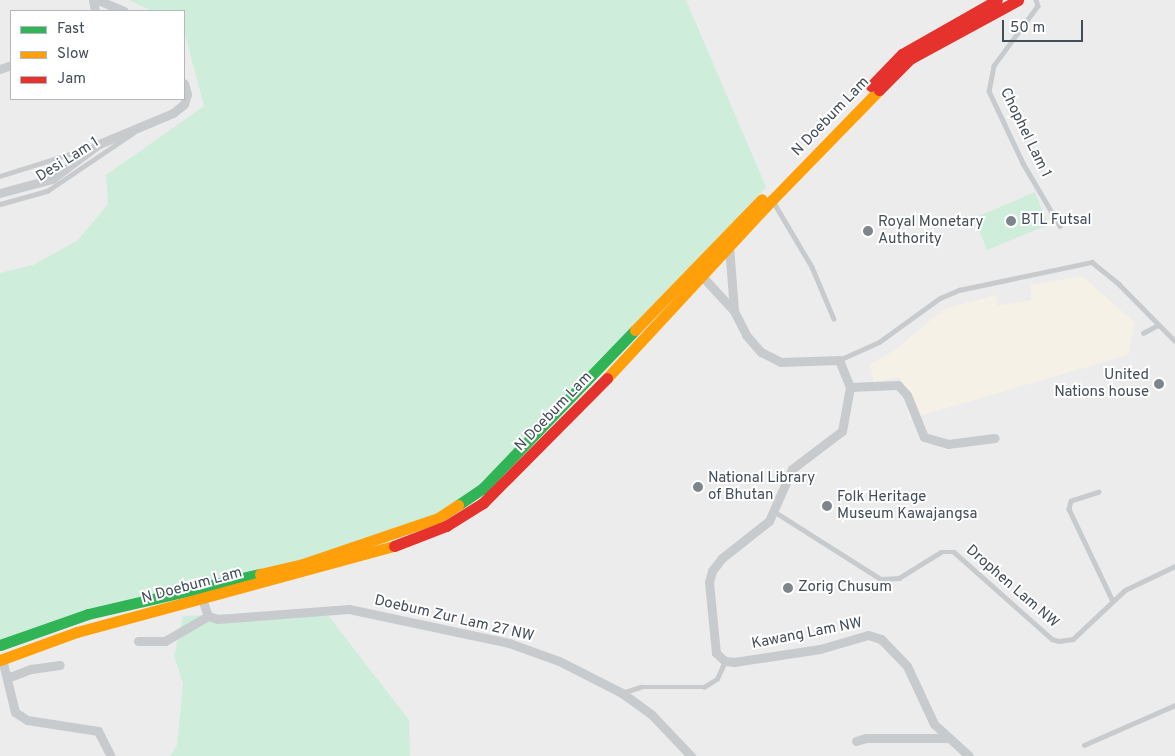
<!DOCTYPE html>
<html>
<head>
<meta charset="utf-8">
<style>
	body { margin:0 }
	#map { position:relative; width:1175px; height:756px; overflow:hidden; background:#edecec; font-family:Overpass,sans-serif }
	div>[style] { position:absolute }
	.commercial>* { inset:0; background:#f5f1e6 }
	.green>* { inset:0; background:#ceeedb }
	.lane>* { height:4.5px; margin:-2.25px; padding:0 2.25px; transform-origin:2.25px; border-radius:2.25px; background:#c8cbcd }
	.street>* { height:9px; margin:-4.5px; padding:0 4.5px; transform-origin:4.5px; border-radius:4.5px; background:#c8cbcd }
	.fast>* { height:11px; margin:-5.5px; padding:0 5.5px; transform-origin:5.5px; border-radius:5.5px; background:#30b455 }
	.slow>* { height:11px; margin:-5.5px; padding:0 5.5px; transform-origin:5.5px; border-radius:5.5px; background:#ff9f0a }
	.jam>* { height:11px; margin:-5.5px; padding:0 5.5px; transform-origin:5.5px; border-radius:5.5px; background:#e5322d }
	.dots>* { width:14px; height:14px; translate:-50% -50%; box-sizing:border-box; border:2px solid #fff; border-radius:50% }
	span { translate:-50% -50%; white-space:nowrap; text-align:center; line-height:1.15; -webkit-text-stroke:4px #fff; paint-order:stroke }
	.street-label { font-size:15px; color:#434e59 }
	.poi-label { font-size:15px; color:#434e59 }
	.left { translate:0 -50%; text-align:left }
	.right { translate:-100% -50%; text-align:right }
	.legend { position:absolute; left:10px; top:10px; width:175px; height:90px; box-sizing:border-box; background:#fff; border:1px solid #b4b8bd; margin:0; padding:6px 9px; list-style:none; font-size:15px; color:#434e59 }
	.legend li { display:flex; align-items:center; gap:10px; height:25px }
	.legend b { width:25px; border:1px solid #b4b8bd }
	.scale { position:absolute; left:1002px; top:20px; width:81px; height:22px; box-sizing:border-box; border:2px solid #434e59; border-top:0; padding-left:6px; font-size:15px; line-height:18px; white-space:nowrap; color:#434e59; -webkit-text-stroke:4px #fff; paint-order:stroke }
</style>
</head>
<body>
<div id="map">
	<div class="commercial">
		<i style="clip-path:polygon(1082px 276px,1135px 323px,1128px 355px,909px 419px,900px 377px,874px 382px,870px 364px,895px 350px,944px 309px,996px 295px,998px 306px,1031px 300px,1031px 285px)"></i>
	</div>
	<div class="green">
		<i style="clip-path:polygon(129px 0,686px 0,766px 187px,491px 482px,461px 505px,303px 564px,88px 614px,0 645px,0 273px,33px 265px,78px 240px,108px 204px,106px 175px,204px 106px,184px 31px,184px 11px,152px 11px)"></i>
		<i style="clip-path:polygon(1035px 192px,1048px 225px,987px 250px,974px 218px)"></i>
		<i style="clip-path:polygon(324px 610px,409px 720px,410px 756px,170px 756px,177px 745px,183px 684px,174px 656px,183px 616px)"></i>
	</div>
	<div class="lane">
		<i style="left:1036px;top:0;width:6px;rotate:72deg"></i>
		<i style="left:1038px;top:6px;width:74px;rotate:126.3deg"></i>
		<i style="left:994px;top:66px;width:25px;rotate:101deg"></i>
		<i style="left:989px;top:91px;width:80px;rotate:64.7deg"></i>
		<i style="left:1023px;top:163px;width:73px;rotate:59.6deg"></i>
		<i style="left:0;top:176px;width:93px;rotate:-17.5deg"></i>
		<i style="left:773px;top:201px;width:77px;rotate:59.4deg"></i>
		<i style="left:812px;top:267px;width:56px;rotate:67.1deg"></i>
		<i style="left:0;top:204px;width:49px;rotate:-15.5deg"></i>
		<i style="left:47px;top:191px;width:104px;rotate:-34deg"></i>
		<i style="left:1143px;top:333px;width:17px;rotate:-28deg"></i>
		<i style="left:839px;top:360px;width:44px;rotate:-24.2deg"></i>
		<i style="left:879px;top:342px;width:75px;rotate:-35.8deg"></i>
		<i style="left:940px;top:298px;width:21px;rotate:-23deg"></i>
		<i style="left:959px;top:290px;width:136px;rotate:-11.9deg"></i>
		<i style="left:1092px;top:262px;width:35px;rotate:39deg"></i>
		<i style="left:1119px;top:284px;width:80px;rotate:45.5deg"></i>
		<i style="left:1099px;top:492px;width:29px;rotate:162deg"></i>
		<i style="left:1071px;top:501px;width:8px;rotate:104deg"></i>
		<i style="left:1069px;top:509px;width:100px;rotate:64.5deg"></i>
		<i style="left:775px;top:512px;width:125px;rotate:32.3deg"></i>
		<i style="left:881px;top:579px;width:18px;rotate:-3deg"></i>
		<i style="left:899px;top:578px;width:49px;rotate:-31.8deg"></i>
		<i style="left:941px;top:552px;width:13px"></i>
		<i style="left:954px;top:552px;width:131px;rotate:41.6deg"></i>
		<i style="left:1052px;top:639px;width:7px;rotate:16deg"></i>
		<i style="left:1059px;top:641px;width:14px;rotate:-8deg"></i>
		<i style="left:1073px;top:639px;width:71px;rotate:-43.3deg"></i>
		<i style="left:1125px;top:590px;width:55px;rotate:-25.6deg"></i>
		<i style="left:622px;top:693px;width:20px;rotate:-18deg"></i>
		<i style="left:641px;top:687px;width:63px"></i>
		<i style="left:704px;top:687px;width:15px;rotate:-32deg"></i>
		<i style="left:717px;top:679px;width:20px;rotate:-66deg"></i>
		<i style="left:1084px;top:745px;width:99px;rotate:-23.7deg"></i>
	</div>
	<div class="street">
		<i style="left:93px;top:0;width:11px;rotate:80deg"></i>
		<i style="left:98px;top:0;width:28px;rotate:23deg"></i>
		<i style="left:0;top:69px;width:12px;rotate:-20deg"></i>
		<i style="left:0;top:193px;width:54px;rotate:-15.1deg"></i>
		<i style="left:52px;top:179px;width:59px;rotate:-36.7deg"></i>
		<i style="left:99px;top:144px;width:80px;rotate:-22.7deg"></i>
		<i style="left:173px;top:113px;width:14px;rotate:-39deg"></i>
		<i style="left:184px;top:104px;width:10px;rotate:-73deg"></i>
		<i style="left:187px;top:94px;width:11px;rotate:-105deg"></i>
		<i style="left:729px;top:246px;width:64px;rotate:85.5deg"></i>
		<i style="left:700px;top:274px;width:50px;rotate:47.4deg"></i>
		<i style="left:734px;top:311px;width:27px;rotate:63deg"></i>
		<i style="left:746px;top:335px;width:23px;rotate:49deg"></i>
		<i style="left:761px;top:352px;width:22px;rotate:27deg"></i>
		<i style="left:781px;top:362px;width:58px;rotate:-2deg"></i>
		<i style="left:839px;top:360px;width:29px;rotate:68deg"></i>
		<i style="left:850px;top:387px;width:45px;rotate:100.3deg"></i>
		<i style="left:842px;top:431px;width:63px;rotate:142.8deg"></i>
		<i style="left:792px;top:469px;width:57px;rotate:113.9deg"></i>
		<i style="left:769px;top:521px;width:60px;rotate:141.8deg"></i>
		<i style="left:722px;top:558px;width:16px;rotate:128deg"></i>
		<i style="left:712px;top:571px;width:11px;rotate:105deg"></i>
		<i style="left:709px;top:582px;width:71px;rotate:84.4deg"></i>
		<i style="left:716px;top:653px;width:12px;rotate:42deg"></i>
		<i style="left:725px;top:661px;width:9px;rotate:6deg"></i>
		<i style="left:734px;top:662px;width:87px;rotate:-8.6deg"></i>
		<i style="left:820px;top:649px;width:50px;rotate:-16.3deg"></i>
		<i style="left:868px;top:635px;width:14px;rotate:17deg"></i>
		<i style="left:881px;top:639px;width:37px;rotate:46deg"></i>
		<i style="left:907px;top:666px;width:64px;rotate:65deg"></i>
		<i style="left:934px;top:724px;width:47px;rotate:42.4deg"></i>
		<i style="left:850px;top:387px;width:48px;rotate:-2.4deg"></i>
		<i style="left:898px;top:385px;width:13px;rotate:48deg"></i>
		<i style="left:907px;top:395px;width:45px;rotate:68deg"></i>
		<i style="left:924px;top:437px;width:25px;rotate:16deg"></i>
		<i style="left:948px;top:444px;width:47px;rotate:-7.3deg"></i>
		<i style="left:200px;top:593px;width:24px;rotate:71deg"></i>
		<i style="left:208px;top:616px;width:10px;rotate:17deg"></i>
		<i style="left:218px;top:619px;width:131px;rotate:-4.4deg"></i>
		<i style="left:349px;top:609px;width:164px;rotate:12deg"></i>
		<i style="left:509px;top:643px;width:53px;rotate:19.8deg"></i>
		<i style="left:559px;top:661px;width:71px;rotate:26.9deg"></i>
		<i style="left:622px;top:693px;width:37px;rotate:36deg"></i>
		<i style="left:652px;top:715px;width:57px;rotate:46.4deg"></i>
		<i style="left:138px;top:641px;width:27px"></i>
		<i style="left:165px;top:641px;width:50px;rotate:-30.2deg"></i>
		<i style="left:2px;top:659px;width:55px;rotate:76.2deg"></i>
		<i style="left:15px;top:712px;width:14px;rotate:34deg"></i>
		<i style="left:27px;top:720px;width:72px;rotate:8.8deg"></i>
		<i style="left:98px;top:731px;width:28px;rotate:63deg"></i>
		<i style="left:7px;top:678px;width:26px;rotate:-21deg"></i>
		<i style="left:31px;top:669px;width:29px;rotate:-8deg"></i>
		<i style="left:856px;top:741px;width:10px;rotate:-17deg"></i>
		<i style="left:866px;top:738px;width:83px"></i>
	</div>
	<div class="fast">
		<i style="left:458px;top:505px;width:29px;rotate:-34deg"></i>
		<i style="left:482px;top:489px;width:221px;rotate:-46.1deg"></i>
		<i style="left:0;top:645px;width:93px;rotate:-19.4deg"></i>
		<i style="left:88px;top:614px;width:177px;rotate:-13.1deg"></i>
	</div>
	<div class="slow">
		<i style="left:635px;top:330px;width:182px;rotate:-45.9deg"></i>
		<i style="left:607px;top:378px;width:243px;rotate:-47.2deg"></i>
		<i style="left:772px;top:200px;width:153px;rotate:-45.8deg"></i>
		<i style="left:260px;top:574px;width:44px;rotate:-13.1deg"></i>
		<i style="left:303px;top:564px;width:143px;rotate:-18.8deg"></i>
		<i style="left:438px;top:518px;width:24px;rotate:-33deg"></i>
		<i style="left:0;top:660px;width:82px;rotate:-20deg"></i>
		<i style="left:77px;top:632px;width:328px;rotate:-15.2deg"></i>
	</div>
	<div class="jam">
		<i style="left:871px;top:86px;width:45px;rotate:-45.9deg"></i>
		<i style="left:902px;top:54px;width:109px;rotate:-29.6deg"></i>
		<i style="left:879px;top:90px;width:44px;rotate:-45deg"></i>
		<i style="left:910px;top:59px;width:123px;rotate:-28.6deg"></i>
		<i style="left:394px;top:546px;width:56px;rotate:-21deg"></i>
		<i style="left:446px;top:526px;width:44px;rotate:-31.9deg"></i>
		<i style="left:483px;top:503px;width:176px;rotate:-45.2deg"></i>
	</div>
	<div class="dots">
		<i style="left:1011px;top:221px;background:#7e858c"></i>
		<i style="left:868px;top:231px;background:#7e858c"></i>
		<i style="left:1159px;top:384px;background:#7e858c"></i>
		<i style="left:698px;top:487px;background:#7e858c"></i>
		<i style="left:827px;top:506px;background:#7e858c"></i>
		<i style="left:788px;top:588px;background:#7e858c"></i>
	</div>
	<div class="street-label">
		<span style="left:831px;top:117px;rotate:-46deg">N Doebum Lam</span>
		<span style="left:1025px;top:133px;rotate:64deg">Chophel Lam 1</span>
		<span style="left:68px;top:160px;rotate:-32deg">Desi Lam 1</span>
		<span style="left:554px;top:412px;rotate:-46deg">N Doebum Lam</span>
		<span style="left:192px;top:586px;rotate:-15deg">N Doebum Lam</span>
		<span style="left:1012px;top:587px;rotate:41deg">Drophen Lam NW</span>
		<span style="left:454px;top:619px;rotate:13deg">Doebum Zur Lam 27 NW</span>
		<span style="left:807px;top:634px;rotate:-11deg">Kawang Lam NW</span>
	</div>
	<div class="poi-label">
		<span class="left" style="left:1021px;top:221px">BTL Futsal</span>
		<span class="left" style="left:878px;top:231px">Royal Monetary<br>Authority</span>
		<span class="right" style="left:1149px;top:384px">United<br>Nations house</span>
		<span class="left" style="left:708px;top:487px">National Library<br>of Bhutan</span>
		<span class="left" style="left:837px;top:506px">Folk Heritage<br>Museum Kawajangsa</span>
		<span class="left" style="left:798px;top:588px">Zorig Chusum</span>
	</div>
	<ul class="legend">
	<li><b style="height:6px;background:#30b455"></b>Fast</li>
	<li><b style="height:6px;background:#ff9f0a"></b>Slow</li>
	<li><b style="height:6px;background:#e5322d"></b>Jam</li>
	</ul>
	<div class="scale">50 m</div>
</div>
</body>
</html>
